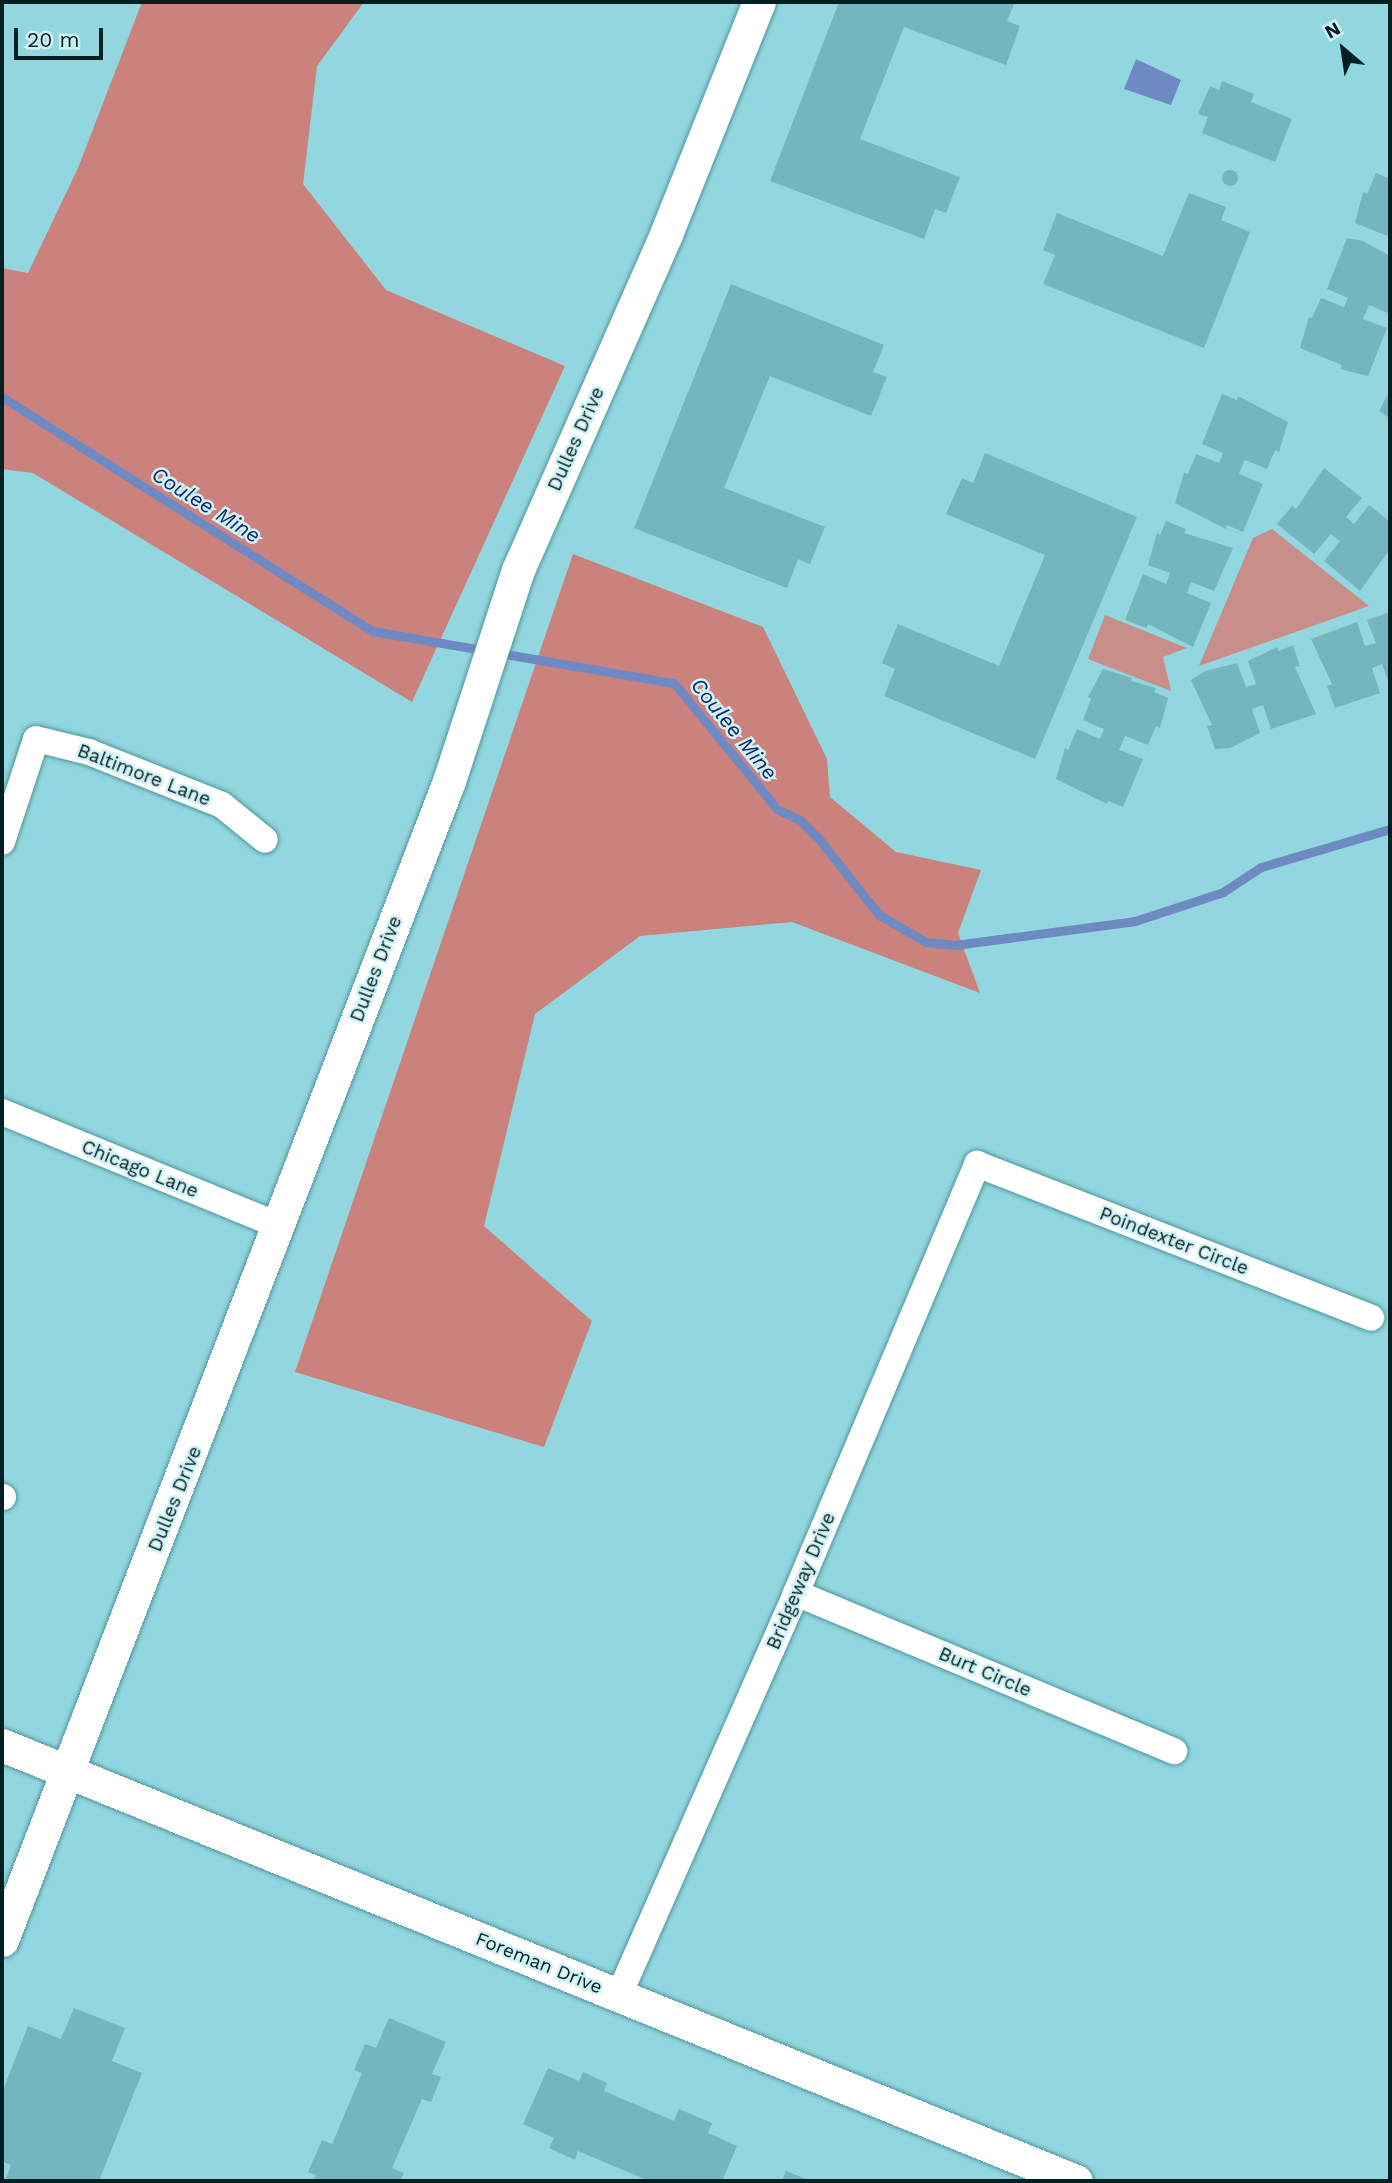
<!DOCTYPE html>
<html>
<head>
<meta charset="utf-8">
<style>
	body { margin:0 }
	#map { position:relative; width:1392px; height:2183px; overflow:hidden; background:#92d7df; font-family:"Work Sans",sans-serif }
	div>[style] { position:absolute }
	.green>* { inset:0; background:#c88f8a }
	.forest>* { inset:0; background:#cb817c }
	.water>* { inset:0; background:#6f8ac3 }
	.stream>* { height:9px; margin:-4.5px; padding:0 4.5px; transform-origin:4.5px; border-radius:4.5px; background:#6f8ac3 }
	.building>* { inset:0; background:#72b7be }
	.round { border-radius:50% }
	.roads { filter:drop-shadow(0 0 2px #50959c) drop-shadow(0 0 2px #50959c) }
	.minor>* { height:26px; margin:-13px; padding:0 13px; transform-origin:13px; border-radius:13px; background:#fff }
	.tertiary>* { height:33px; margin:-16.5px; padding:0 16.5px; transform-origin:16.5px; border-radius:16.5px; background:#fff }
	span { translate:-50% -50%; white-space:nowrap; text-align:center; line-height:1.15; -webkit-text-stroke:5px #d0f2f5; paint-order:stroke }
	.street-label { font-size:19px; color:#021f22 }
	.water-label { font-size:21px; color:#0d276a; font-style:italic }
	.frame { position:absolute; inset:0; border:4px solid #021f22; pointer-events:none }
	.north { position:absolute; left:1308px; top:14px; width:70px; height:70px; -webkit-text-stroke:5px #d0f2f5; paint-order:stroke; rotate:331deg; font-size:19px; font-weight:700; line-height:28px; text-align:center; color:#021f22 }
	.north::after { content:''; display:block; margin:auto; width:24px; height:32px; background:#021f22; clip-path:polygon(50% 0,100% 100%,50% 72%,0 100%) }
	.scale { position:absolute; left:14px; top:28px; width:89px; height:32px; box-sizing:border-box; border:4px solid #021f22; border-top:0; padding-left:9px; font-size:21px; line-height:24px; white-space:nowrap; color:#021f22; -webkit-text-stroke:5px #d0f2f5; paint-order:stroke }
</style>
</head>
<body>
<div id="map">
	<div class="green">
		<i style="clip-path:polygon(1272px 529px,1369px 606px,1199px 666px,1253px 538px)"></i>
		<i style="clip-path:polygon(1105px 615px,1187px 648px,1163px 657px,1171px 691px,1088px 659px)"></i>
	</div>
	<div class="forest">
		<i style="clip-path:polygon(142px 2px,364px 2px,317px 66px,303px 184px,386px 290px,565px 366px,412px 702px,33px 473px,2px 469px,2px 268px,28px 273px,78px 168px)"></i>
		<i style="clip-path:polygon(573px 554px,763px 627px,827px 759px,830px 797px,896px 852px,981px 870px,958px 933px,980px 993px,792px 922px,640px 936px,535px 1014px,484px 1226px,592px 1321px,544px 1447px,295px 1372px)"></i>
	</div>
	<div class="water">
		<i style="clip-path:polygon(1136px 59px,1181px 80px,1171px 105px,1124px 89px)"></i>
	</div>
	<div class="stream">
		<i style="left:2px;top:397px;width:438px;rotate:32.3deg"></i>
		<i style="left:372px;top:631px;width:306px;rotate:9.8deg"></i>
		<i style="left:674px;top:683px;width:163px;rotate:50.7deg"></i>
		<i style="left:777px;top:809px;width:25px;rotate:26deg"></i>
		<i style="left:800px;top:820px;width:27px;rotate:45deg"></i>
		<i style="left:819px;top:839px;width:97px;rotate:51.7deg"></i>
		<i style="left:879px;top:915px;width:54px;rotate:29.9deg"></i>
		<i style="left:926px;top:942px;width:29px;rotate:6deg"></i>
		<i style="left:955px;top:945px;width:182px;rotate:-7.6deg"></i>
		<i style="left:1135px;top:921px;width:93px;rotate:-18.2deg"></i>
		<i style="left:1223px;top:892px;width:45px;rotate:-33.3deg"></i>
		<i style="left:1261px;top:867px;width:134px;rotate:-16.4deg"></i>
	</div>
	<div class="building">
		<i style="clip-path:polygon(839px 2px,1015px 2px,1007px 21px,1020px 26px,1006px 65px,904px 27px,860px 139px,960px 177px,946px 213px,935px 209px,924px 239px,770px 181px)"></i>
		<i style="clip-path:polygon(1222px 81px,1254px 94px,1251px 102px,1292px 119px,1275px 162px,1202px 133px,1208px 117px,1198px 114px,1210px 86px,1219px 90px)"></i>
		<i class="round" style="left:1222px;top:170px;width:16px;height:16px"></i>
		<i style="clip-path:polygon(1376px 173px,1390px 179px,1390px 237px,1355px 223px,1363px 192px,1367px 194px)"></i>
		<i style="clip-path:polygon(1189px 193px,1226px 207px,1221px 220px,1250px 232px,1204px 348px,1043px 284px,1055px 255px,1043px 250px,1057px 213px,1163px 256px)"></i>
		<i style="clip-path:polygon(1347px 238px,1363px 241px,1390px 256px,1390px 314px,1369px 305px,1363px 319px,1387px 328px,1368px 376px,1340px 369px,1342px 365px,1300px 348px,1309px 317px,1312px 318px,1321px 298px,1344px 307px,1348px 298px,1327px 289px)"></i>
		<i style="clip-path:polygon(731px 284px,884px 345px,873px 372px,887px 377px,871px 416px,770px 376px,724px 488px,825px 527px,810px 564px,798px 559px,787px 588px,634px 528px)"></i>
		<i style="clip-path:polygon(1390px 390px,1390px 419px,1379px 411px)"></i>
		<i style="clip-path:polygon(1222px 394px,1237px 400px,1238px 396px,1288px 422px,1279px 452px,1275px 450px,1267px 469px,1245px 460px,1243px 464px,1239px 474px,1263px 484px,1243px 532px,1227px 525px,1226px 529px,1175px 503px,1184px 473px,1188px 474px,1196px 454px,1219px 463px,1223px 453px,1202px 444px)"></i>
		<i style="clip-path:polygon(985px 453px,1137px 517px,1035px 759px,884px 696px,895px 669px,882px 663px,898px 624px,999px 666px,1045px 555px,946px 514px,962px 478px,973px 483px)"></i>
		<i style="clip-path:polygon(1324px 468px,1362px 498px,1346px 517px,1354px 524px,1369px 505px,1388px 520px,1390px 517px,1390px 549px,1360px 591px,1324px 561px,1340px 541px,1331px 534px,1314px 554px,1277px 524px,1292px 506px,1296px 509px)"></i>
		<i style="clip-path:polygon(1166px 521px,1186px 529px,1184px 533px,1233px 548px,1214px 591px,1191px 582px,1187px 593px,1211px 603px,1193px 647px,1148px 624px,1146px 628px,1125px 620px,1143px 574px,1166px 584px,1170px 573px,1148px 565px,1157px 533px,1160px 535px)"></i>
		<i style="clip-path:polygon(1390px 612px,1390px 686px,1382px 664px,1372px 668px,1380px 693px,1335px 708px,1327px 686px,1332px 684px,1311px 639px,1357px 622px,1365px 646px,1376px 643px,1367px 620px)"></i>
		<i style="clip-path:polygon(1293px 645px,1300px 666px,1295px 667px,1316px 714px,1271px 729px,1263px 705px,1252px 709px,1260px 733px,1230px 748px,1215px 749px,1207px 726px,1212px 725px,1191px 680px,1205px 671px,1237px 663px,1246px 687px,1256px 684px,1248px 661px,1277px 647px,1279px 651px)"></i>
		<i style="clip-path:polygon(1103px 669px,1132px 678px,1131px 681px,1156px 688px,1154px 692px,1168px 698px,1160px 728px,1156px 726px,1148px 745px,1125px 736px,1119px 750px,1143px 759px,1123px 807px,1108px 801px,1107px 804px,1056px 779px,1065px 748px,1068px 750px,1077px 729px,1100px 739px,1104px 729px,1083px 720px,1091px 699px,1088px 697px)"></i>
		<i style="clip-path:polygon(74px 2008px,125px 2028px,112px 2061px,142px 2073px,99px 2181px,5px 2181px,11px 2165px,2px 2161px,2px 2093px,28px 2026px,61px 2039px)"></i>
		<i style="clip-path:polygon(389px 2018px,446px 2042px,432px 2074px,441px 2077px,431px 2102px,422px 2099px,392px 2168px,404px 2173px,400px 2181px,313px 2181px,316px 2175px,308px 2172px,322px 2140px,332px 2144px,362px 2073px,354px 2070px,365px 2044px,376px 2048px)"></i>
		<i style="clip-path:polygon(548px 2068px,579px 2081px,583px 2072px,607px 2083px,604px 2091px,674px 2121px,679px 2109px,712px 2123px,708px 2133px,737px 2146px,722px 2181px,649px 2181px,578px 2151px,575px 2160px,549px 2148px,554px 2138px,523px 2124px)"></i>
		<i style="clip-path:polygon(786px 2171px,811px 2181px,782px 2181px)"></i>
	</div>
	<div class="roads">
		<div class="minor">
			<i style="left:2px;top:842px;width:108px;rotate:-71.7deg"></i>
			<i style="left:36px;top:739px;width:55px;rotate:13.8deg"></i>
			<i style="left:89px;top:752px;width:143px;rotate:21.7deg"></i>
			<i style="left:222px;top:805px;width:55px;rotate:39.1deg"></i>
			<i style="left:2px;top:1112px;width:298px;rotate:22.3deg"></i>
			<i style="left:2px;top:1497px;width:1px"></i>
			<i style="left:796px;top:1593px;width:410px;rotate:22.7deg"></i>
			<i style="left:619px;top:1995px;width:439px;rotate:-66.2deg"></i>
			<i style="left:796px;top:1593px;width:466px;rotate:-67.1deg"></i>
			<i style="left:977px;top:1164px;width:423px;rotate:21.3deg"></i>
		</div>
		<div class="tertiary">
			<i style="left:2px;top:1745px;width:1159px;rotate:22.1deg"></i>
			<i style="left:2px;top:1940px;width:1242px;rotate:-68.91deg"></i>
			<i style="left:449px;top:781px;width:222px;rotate:-71.9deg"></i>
			<i style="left:518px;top:570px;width:367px;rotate:-66.2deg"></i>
			<i style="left:666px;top:234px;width:250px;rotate:-68.2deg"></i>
		</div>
	</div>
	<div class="street-label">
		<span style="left:576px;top:439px;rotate:-66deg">Dulles Drive</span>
		<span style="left:144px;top:775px;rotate:21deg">Baltimore Lane</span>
		<span style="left:376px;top:969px;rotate:-69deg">Dulles Drive</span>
		<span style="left:140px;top:1169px;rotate:22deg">Chicago Lane</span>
		<span style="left:1174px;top:1241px;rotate:21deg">Poindexter Circle</span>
		<span style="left:175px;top:1499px;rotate:-68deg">Dulles Drive</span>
		<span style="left:801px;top:1581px;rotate:-67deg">Bridgeway Drive</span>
		<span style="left:985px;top:1672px;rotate:23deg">Burt Circle</span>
		<span style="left:539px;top:1963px;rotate:22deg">Foreman Drive</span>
	</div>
	<div class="water-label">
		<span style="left:206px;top:505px;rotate:32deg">Coulee Mine</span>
		<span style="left:734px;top:729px;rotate:51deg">Coulee Mine</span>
	</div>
	<div class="frame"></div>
	<div class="north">N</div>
	<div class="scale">20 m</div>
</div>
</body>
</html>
